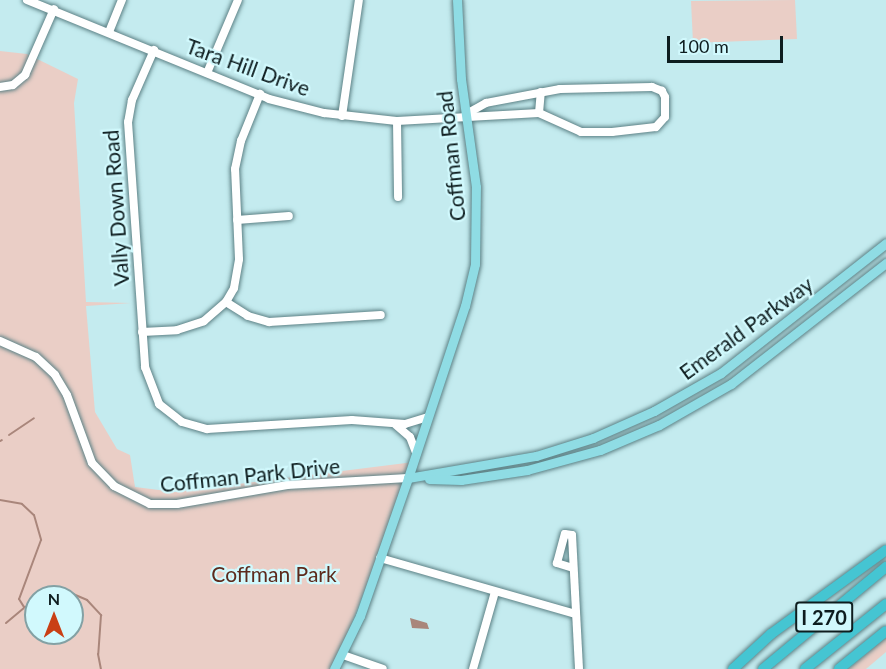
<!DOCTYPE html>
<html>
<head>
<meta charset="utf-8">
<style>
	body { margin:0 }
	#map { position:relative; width:886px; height:669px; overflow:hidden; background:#c4ebef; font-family:Lato,sans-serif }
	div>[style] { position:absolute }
	.green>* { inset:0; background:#eacec6 }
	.water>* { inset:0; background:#a9867b }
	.stream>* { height:2px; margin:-1px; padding:0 1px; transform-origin:1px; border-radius:1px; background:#a9867b }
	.roads { filter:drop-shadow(0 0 2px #5c8185) drop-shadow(0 0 2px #5c8185) }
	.minor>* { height:8px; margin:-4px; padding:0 4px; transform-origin:4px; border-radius:4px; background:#fff }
	.major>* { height:9px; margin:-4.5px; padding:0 4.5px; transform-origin:4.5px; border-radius:4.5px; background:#8fdce4 }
	.highway>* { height:10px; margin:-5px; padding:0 5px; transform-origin:5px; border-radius:5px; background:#45c5d2 }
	span { translate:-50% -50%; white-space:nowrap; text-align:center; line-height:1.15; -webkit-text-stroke:4.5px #d1f9fd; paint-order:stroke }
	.shield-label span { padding:2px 4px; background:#d1f9fd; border:2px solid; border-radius:4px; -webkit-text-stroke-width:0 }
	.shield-label { font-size:20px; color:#0e1d1f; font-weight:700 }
	.street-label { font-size:21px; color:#0e1d1f }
	.park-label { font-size:21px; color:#5c2a1c }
	.north { position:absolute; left:24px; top:585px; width:60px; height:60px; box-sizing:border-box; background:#d1f9fd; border:2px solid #83a1a4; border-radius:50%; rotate:0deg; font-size:16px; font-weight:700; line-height:24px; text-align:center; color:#0e1d1f }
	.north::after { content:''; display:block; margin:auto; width:21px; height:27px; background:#c94015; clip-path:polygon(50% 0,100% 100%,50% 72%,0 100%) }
	.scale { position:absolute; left:667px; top:36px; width:116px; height:27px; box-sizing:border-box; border:3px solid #0e1d1f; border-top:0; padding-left:8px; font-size:18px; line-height:21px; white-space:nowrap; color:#0e1d1f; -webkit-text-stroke:4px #d1f9fd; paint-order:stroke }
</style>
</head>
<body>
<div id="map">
	<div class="green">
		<i style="clip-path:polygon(795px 0,797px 39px,693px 43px,691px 1px)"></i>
		<i style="clip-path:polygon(evenodd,0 51px,27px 54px,78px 79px,74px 103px,86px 302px,131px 303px,86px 306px,95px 412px,117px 449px,130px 455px,135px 487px,175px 492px,414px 462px,334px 669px,0 669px,0 51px,36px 597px,72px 597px,72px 633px,36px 633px,36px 597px)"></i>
		<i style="clip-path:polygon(886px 637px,886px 652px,866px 669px,849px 669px)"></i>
	</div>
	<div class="water">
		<i style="clip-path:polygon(410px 618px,427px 623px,429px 629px,412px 628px)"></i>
	</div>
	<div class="stream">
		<i style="left:9px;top:435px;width:30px;rotate:-34deg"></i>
		<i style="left:0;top:441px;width:2px;rotate:-27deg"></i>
		<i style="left:0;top:500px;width:22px;rotate:10deg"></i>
		<i style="left:22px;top:504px;width:16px;rotate:43deg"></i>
		<i style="left:34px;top:515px;width:26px;rotate:74deg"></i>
		<i style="left:41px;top:540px;width:63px;rotate:110.4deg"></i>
		<i style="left:19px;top:599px;width:9px;rotate:58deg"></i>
		<i style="left:24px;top:607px;width:12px;rotate:-9deg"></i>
		<i style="left:47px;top:597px;width:20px;rotate:-18deg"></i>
		<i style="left:66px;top:591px;width:23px;rotate:23deg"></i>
		<i style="left:87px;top:600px;width:21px;rotate:47deg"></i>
		<i style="left:101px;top:615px;width:39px;rotate:94deg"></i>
		<i style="left:98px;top:654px;width:15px;rotate:79deg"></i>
		<i style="left:6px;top:623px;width:23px;rotate:-40deg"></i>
	</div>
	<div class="roads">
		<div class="minor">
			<i style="left:27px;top:0;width:261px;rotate:22.2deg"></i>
			<i style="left:269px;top:99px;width:57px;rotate:14.3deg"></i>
			<i style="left:324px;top:113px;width:73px;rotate:6.3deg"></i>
			<i style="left:397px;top:121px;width:142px;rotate:-3.2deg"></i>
			<i style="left:539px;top:113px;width:46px;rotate:24.3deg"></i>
			<i style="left:581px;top:132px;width:31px"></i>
			<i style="left:612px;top:132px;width:44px;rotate:-6.5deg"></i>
			<i style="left:656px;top:127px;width:13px;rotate:-48deg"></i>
			<i style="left:665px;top:117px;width:20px;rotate:-90deg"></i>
			<i style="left:665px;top:97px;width:7px;rotate:-117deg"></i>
			<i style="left:662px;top:91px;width:11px;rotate:-158deg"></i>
			<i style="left:652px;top:87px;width:92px;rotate:178.8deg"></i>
			<i style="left:560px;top:89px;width:75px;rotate:169.3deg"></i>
			<i style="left:486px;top:103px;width:23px;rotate:151deg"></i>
			<i style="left:109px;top:32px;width:35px;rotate:-68deg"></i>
			<i style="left:154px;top:50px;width:55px;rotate:113.7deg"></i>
			<i style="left:132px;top:100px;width:22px;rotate:100deg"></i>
			<i style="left:128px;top:122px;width:246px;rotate:86deg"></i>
			<i style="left:145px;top:367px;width:40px;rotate:69deg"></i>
			<i style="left:159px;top:404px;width:29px;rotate:38deg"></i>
			<i style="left:182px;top:422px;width:26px;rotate:16deg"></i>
			<i style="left:207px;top:429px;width:145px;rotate:-3.6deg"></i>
			<i style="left:352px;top:420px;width:53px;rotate:4.3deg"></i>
			<i style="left:405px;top:424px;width:24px;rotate:-17deg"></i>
			<i style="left:207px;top:73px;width:79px;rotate:-67deg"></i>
			<i style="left:0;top:87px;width:13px;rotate:-9deg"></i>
			<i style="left:13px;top:85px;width:16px;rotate:-40deg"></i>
			<i style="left:25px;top:75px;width:72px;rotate:-66.3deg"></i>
			<i style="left:539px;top:113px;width:21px;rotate:-85deg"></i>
			<i style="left:342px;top:116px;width:117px;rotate:-81.7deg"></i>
			<i style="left:397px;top:121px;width:76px;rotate:89.2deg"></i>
			<i style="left:237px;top:220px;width:52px;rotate:-4.4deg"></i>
			<i style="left:226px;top:302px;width:26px;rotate:32deg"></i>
			<i style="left:248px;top:316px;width:22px;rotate:16deg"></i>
			<i style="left:269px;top:322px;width:112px;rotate:-3.6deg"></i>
			<i style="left:142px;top:332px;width:35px;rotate:-3deg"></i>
			<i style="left:177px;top:330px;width:28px;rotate:-18deg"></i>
			<i style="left:204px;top:321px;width:29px;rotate:-41deg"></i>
			<i style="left:226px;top:302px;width:16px;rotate:-60deg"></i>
			<i style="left:234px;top:288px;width:29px;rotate:-80deg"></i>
			<i style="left:239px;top:259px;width:90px;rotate:-92.5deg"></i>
			<i style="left:235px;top:169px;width:29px;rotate:-78deg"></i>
			<i style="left:241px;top:141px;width:51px;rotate:-68deg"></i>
			<i style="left:0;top:341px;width:39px;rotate:24deg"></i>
			<i style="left:36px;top:357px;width:26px;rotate:43deg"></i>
			<i style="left:55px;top:375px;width:23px;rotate:59deg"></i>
			<i style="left:67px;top:395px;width:72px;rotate:69.8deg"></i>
			<i style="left:92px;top:463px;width:32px;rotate:46deg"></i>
			<i style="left:114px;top:486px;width:40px;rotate:26.6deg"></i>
			<i style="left:150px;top:504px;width:27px"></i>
			<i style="left:177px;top:504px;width:112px;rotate:-9.8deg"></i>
			<i style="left:287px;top:485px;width:121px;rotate:-3.3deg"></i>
			<i style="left:396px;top:425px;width:18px;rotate:41deg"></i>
			<i style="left:410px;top:437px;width:17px;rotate:69deg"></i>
			<i style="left:380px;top:558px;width:203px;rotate:16deg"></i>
			<i style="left:573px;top:568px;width:17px;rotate:-163deg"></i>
			<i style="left:557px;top:563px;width:30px;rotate:-75deg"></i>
			<i style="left:565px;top:534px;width:7px;rotate:8deg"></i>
			<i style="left:572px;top:535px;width:134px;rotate:87deg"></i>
			<i style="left:343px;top:655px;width:42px;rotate:19.3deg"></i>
			<i style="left:473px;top:669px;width:80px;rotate:-74.1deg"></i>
		</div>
		<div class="major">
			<i style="left:408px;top:478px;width:130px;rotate:-9.8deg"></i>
			<i style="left:536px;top:456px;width:60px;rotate:-17.5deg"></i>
			<i style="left:593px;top:438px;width:67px;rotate:-23.9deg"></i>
			<i style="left:654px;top:411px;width:77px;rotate:-29.6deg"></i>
			<i style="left:721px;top:373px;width:210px;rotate:-38.2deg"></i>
			<i style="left:429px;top:479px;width:32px;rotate:2deg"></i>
			<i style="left:461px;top:480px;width:67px;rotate:-8.6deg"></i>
			<i style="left:527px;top:470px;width:76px;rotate:-15.3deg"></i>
			<i style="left:600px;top:450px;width:64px;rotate:-23deg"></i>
			<i style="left:659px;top:425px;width:83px;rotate:-29.7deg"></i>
			<i style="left:731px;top:384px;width:197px;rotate:-38deg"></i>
			<i style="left:334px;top:669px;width:59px;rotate:-63.9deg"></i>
			<i style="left:360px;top:616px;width:146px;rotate:-70.8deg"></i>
			<i style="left:408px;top:478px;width:181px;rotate:-71.7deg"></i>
			<i style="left:465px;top:306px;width:43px;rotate:-76.6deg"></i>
			<i style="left:475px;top:264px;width:77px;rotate:-89.3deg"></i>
			<i style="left:476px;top:187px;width:109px;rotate:-97.9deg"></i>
			<i style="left:461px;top:79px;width:79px;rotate:-92.9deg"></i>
		</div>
		<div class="highway">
			<i style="left:733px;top:669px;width:52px;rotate:-42.6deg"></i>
			<i style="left:771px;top:634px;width:142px;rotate:-36.1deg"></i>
			<i style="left:763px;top:669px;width:160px;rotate:-39.7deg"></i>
			<i style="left:805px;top:669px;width:104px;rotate:-38.7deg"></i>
			<i style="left:839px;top:669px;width:60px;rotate:-39deg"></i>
		</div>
	</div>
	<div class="shield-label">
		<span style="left:824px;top:617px">I 270</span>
	</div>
	<div class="street-label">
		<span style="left:248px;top:67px;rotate:20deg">Tara Hill Drive</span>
		<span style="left:451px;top:156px;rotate:-96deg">Coffman Road</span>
		<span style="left:116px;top:208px;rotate:-94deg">Vally Down Road</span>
		<span style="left:746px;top:328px;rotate:-36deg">Emerald Parkway</span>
		<span style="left:250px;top:475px;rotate:-6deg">Coffman Park Drive</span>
	</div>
	<div class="park-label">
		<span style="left:274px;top:574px">Coffman Park</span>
	</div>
	<div class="north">N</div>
	<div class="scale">100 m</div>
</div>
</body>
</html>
